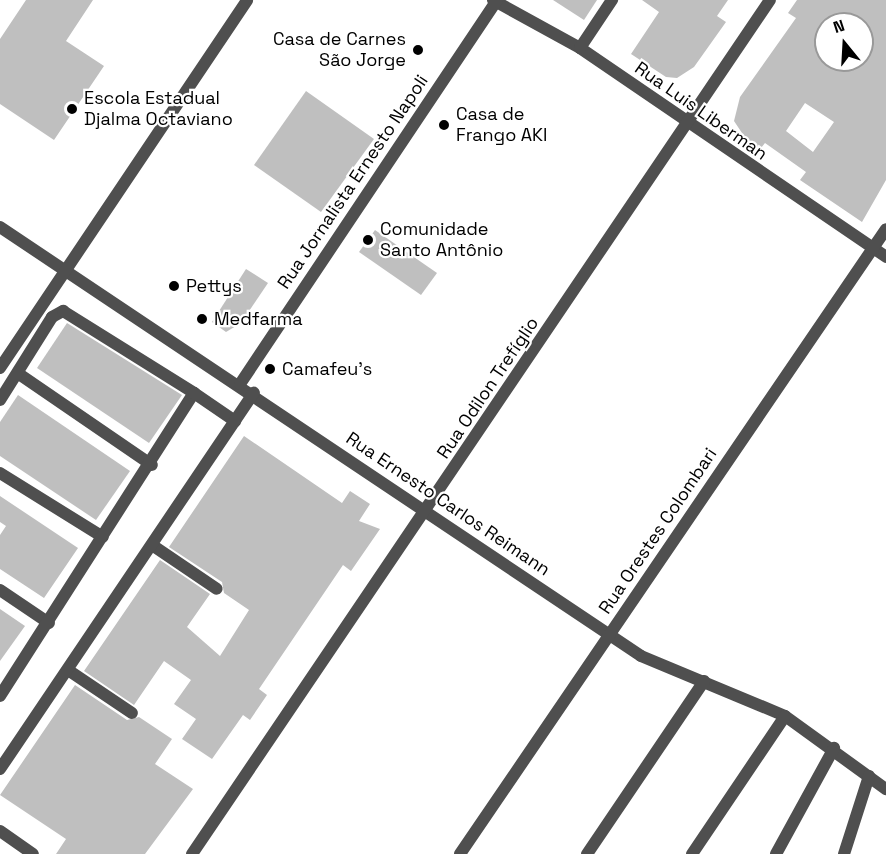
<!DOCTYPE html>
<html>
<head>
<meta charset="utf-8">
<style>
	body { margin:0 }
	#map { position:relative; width:886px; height:854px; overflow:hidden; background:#fff; font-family:"Space Grotesk",sans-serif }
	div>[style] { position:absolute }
	.building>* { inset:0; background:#bfbfbf }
	.street>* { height:12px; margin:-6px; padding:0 6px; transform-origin:6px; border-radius:6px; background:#4f4f4f }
	.dots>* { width:16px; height:16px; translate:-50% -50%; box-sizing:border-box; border:3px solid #fff; border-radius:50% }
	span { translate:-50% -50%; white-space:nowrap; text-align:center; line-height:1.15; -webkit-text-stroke:4.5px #fff; paint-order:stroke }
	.poi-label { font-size:18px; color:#000 }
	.right { translate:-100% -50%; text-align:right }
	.left { translate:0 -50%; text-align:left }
	.street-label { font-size:18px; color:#000 }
	.north { position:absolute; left:814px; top:12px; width:60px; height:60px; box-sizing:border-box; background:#fff; border:2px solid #999; border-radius:50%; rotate:342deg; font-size:16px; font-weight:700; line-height:24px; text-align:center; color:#000 }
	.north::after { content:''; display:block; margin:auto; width:21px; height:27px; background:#000; clip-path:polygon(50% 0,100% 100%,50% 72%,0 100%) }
</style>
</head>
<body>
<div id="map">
	<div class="building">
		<i style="clip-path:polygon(26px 0,93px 0,66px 41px,104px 66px,54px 140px,0 104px,0 39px)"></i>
		<i style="clip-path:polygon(553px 0,597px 0,584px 20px)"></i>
		<i style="clip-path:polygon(642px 0,728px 0,717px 16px,726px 22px,694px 67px,677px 78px,666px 77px,631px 54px,659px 12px)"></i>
		<i style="clip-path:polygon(evenodd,797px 0,886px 0,886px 180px,862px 222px,800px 180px,806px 172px,765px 143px,756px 154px,734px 121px,740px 97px,796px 18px,788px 13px,797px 0,826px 24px,862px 24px,862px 60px,826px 60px,826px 24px,797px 0,805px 103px,834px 122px,813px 152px,786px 131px,805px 103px)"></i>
		<i style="clip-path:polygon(306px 91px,374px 139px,321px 212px,254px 165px)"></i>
		<i style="clip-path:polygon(375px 230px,437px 273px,421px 295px,359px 252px)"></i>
		<i style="clip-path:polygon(246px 269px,268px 283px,241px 323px,226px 332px,212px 322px)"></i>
		<i style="clip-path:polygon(67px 323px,182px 395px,149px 443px,37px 368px)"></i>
		<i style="clip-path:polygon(18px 395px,130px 471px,96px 520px,0 456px,0 422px)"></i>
		<i style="clip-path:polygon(244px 436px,342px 503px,350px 491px,370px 504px,359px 521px,380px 529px,351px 571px,343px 565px,259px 689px,267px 695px,250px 720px,243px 715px,212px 759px,182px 739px,196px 719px,174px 704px,191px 680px,164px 661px,134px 705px,84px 671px,160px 560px,210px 594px,187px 627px,220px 656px,249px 610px,224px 593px,222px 582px,169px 547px)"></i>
		<i style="clip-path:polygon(0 496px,78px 548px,44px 598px,0 569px,0 535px,6px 526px,0 522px)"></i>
		<i style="clip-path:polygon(0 609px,25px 626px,0 661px)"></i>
		<i style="clip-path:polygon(75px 685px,127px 720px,139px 717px,172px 739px,155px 764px,193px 789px,145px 854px,56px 854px,66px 839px,0 795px)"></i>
	</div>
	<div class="street">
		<i style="left:493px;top:0;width:99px;rotate:28.9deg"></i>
		<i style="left:580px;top:48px;width:371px;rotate:34.3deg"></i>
		<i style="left:580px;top:48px;width:58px;rotate:-56.3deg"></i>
		<i style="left:0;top:227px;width:771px;rotate:33.79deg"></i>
		<i style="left:641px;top:656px;width:156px;rotate:22.6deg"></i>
		<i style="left:785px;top:716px;width:125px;rotate:35.9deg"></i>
		<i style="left:0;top:368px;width:443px;rotate:-56.1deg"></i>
		<i style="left:19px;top:374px;width:161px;rotate:34.4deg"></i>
		<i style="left:240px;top:384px;width:462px;rotate:-56.2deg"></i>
		<i style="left:0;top:400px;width:98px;rotate:-57.9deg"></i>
		<i style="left:52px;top:317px;width:13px;rotate:-29deg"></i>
		<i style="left:63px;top:311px;width:155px;rotate:32deg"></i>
		<i style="left:0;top:473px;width:121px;rotate:31.9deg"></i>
		<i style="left:152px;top:545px;width:78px;rotate:34.1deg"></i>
		<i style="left:0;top:590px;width:59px;rotate:34deg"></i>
		<i style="left:68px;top:670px;width:77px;rotate:33.9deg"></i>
		<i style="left:0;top:696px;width:360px;rotate:-57.4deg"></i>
		<i style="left:194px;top:393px;width:50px;rotate:34.3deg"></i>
		<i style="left:0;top:769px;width:454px;rotate:-56deg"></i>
		<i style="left:0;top:831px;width:40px;rotate:34.9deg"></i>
		<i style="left:192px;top:854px;width:1031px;rotate:-55.91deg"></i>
		<i style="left:460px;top:854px;width:756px;rotate:-55.72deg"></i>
		<i style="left:587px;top:854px;width:209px;rotate:-55.9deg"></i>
		<i style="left:692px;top:854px;width:166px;rotate:-56deg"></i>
		<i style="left:776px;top:854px;width:121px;rotate:-61.3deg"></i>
		<i style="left:844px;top:854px;width:82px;rotate:-72.2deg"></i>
	</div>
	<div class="dots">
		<i style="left:418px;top:50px;background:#000"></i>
		<i style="left:72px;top:109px;background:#000"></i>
		<i style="left:444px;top:125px;background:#000"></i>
		<i style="left:368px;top:240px;background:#000"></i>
		<i style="left:174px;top:286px;background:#000"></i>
		<i style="left:202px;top:319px;background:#000"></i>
		<i style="left:270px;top:369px;background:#000"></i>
	</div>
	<div class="poi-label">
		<span class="right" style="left:406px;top:50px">Casa de Carnes<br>São Jorge</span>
		<span class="left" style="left:84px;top:109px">Escola Estadual<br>Djalma Octaviano</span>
		<span class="left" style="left:456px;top:125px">Casa de<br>Frango AKI</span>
		<span class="left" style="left:380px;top:240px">Comunidade<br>Santo Antônio</span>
		<span class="left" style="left:186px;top:286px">Pettys</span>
		<span class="left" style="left:214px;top:319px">Medfarma</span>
		<span class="left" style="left:282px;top:369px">Camafeu's</span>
	</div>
	<div class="street-label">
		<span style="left:701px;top:111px;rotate:35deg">Rua Luis Liberman</span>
		<span style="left:353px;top:182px;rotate:-56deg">Rua Jornalista Ernesto Napoli</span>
		<span style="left:488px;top:388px;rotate:-56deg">Rua Odilon Trefíglio</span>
		<span style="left:448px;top:504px;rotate:34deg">Rua Ernesto Carlos Reimann</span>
		<span style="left:658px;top:531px;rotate:-56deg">Rua Orestes Colombari</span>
	</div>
	<div class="north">N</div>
</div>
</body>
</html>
